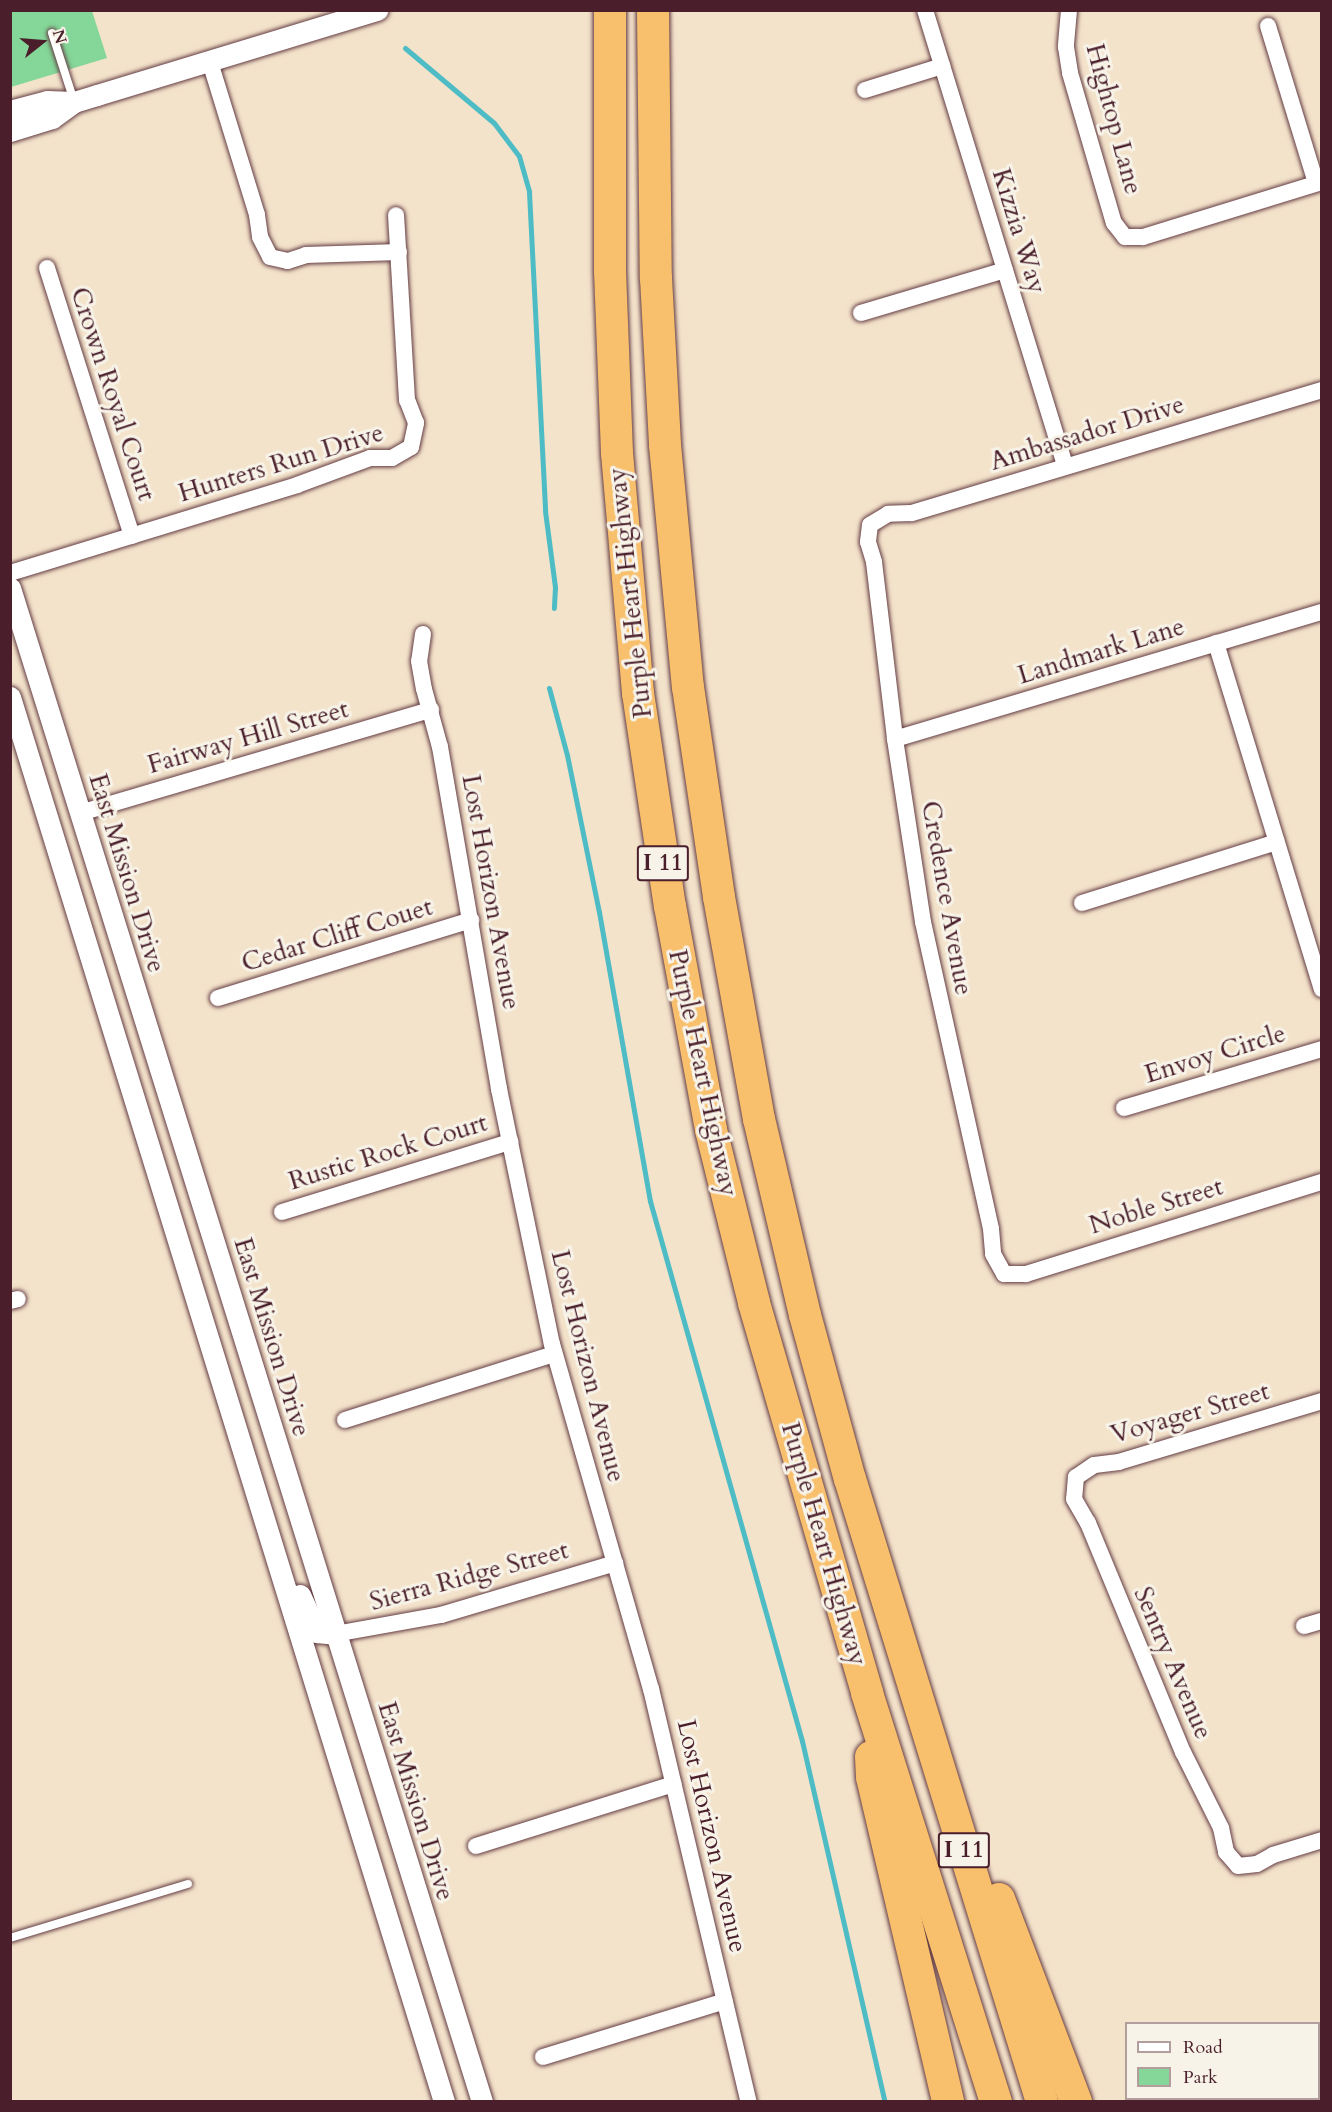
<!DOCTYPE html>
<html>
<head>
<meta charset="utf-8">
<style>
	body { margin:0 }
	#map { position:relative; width:1332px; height:2112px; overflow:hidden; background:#f4e3cb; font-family:Cardo,serif }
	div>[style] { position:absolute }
	.green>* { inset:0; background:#84d798 }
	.stream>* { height:5px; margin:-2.5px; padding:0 2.5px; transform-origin:2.5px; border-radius:2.5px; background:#4ebcc5 }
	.roads { filter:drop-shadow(0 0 2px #643c43) drop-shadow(0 0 2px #643c43) }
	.service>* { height:8px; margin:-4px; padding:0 4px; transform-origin:4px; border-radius:4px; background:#fff }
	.minor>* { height:16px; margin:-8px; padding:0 8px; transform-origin:8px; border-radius:8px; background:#fff }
	.tertiary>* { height:21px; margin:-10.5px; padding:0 10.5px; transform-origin:10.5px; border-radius:10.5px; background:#fff }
	.motorway>* { height:32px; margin:-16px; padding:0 16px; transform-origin:16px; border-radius:16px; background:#f8bf6c }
	span { translate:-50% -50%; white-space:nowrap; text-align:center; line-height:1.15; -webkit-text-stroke:6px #f7f3e8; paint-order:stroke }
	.shield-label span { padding:2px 4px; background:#f7f3e8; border:2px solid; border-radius:4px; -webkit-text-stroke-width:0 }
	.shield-label { font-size:24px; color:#4a1f2b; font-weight:700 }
	.street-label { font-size:26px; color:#4a1f2b }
	.frame { position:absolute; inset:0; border:12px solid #4a1f2b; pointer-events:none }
	.legend { position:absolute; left:1125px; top:2022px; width:195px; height:78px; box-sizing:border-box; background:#f7f3e8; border:2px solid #b29e9c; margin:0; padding:8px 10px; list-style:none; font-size:18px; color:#4a1f2b }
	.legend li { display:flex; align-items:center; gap:12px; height:30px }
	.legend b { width:30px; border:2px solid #b29e9c }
	.north { position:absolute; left:12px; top:12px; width:60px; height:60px; -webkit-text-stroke:4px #f7f3e8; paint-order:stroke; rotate:73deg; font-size:16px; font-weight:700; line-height:24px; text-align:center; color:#4a1f2b }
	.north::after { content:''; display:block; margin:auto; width:21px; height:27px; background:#4a1f2b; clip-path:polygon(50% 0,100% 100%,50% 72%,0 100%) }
</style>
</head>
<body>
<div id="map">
	<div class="green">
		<i style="clip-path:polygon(11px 11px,92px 11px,107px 58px,11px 87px)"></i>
	</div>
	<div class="stream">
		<i style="left:405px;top:48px;width:116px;rotate:40.1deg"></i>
		<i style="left:494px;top:123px;width:41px;rotate:52.9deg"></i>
		<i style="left:519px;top:156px;width:37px;rotate:74deg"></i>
		<i style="left:529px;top:192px;width:319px;rotate:87.1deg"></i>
		<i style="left:545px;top:511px;width:77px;rotate:82.5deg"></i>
		<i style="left:555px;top:587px;width:21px;rotate:93deg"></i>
		<i style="left:549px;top:688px;width:69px;rotate:75deg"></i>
		<i style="left:567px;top:755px;width:160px;rotate:78.5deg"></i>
		<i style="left:599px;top:912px;width:293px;rotate:80deg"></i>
		<i style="left:650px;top:1201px;width:561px;rotate:74.28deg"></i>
		<i style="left:802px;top:1741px;width:370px;rotate:77.1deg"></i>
	</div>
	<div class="roads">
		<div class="service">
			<i style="left:52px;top:33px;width:71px;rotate:72.1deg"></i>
			<i style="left:10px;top:1938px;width:186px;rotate:-16.9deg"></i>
		</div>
		<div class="minor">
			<i style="left:925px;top:10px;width:477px;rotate:72.9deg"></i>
			<i style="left:1069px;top:10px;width:37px;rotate:95deg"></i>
			<i style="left:1066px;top:47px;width:26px;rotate:81deg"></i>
			<i style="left:1070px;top:73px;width:156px;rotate:73.7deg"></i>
			<i style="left:1114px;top:223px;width:18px;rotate:52deg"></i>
			<i style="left:1125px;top:237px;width:18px"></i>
			<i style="left:1143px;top:237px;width:187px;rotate:-17.1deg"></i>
			<i style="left:1268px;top:26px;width:164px;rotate:73deg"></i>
			<i style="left:210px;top:62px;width:160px;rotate:72.9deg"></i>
			<i style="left:257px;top:215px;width:22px;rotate:82deg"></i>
			<i style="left:260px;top:237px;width:22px;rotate:63deg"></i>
			<i style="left:270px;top:257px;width:18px;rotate:13deg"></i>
			<i style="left:288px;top:261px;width:19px;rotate:-18deg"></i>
			<i style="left:306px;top:255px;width:93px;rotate:-1.8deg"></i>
			<i style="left:865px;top:90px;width:81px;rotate:-17.3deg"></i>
			<i style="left:47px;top:268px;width:281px;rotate:72.4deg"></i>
			<i style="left:861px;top:313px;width:150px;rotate:-16.6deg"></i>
			<i style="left:1322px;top:390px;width:429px;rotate:163.3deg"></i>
			<i style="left:911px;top:513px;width:23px;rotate:178deg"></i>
			<i style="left:888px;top:514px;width:21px;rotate:149deg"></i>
			<i style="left:870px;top:525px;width:17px;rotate:97deg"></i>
			<i style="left:868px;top:542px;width:21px;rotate:73deg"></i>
			<i style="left:874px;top:562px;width:178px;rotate:83.2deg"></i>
			<i style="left:895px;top:739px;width:185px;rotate:81.3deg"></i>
			<i style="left:923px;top:922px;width:314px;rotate:77.5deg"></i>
			<i style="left:991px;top:1229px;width:25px;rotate:85deg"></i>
			<i style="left:993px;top:1254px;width:23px;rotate:61deg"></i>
			<i style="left:1004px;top:1274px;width:22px"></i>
			<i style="left:1026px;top:1274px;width:310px;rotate:-17.3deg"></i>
			<i style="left:10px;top:573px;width:300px;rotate:-17deg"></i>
			<i style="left:297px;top:485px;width:78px;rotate:-20.3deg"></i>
			<i style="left:370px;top:458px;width:22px"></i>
			<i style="left:392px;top:458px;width:22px;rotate:-30deg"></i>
			<i style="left:411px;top:447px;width:25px;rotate:-78deg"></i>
			<i style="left:416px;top:423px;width:25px;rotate:-111deg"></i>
			<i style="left:407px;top:400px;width:185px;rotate:-93.4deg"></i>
			<i style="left:423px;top:634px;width:27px;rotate:98deg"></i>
			<i style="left:419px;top:661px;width:28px;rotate:80deg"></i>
			<i style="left:424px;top:689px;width:60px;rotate:74.6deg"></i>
			<i style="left:440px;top:747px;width:347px;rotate:80.2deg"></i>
			<i style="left:499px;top:1089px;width:260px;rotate:78.3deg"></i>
			<i style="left:552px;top:1344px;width:359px;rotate:74deg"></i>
			<i style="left:651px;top:1689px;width:424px;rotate:76.7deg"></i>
			<i style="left:1216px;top:643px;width:362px;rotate:73deg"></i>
			<i style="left:895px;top:739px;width:445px;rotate:-16.6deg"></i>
			<i style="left:80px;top:813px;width:366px;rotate:-16.4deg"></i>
			<i style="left:1082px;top:903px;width:204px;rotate:-17.4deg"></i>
			<i style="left:218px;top:998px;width:265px;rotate:-17.1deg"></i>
			<i style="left:1124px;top:1108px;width:207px;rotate:-16.6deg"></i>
			<i style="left:282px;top:1212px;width:239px;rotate:-17.1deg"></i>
			<i style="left:10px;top:1301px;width:8px;rotate:-14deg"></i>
			<i style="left:1322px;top:1401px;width:212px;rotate:163.3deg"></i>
			<i style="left:1119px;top:1462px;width:25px;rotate:173deg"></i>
			<i style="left:1094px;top:1465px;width:22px;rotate:146deg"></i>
			<i style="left:1076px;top:1477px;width:22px;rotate:95deg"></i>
			<i style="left:1074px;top:1499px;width:28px;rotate:60deg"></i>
			<i style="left:1088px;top:1523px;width:248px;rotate:67.5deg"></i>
			<i style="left:1183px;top:1752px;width:85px;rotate:63.4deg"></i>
			<i style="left:1221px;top:1828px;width:25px;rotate:78deg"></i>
			<i style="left:1226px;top:1852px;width:18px;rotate:49deg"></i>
			<i style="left:1238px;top:1866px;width:19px;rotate:-6deg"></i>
			<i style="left:1257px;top:1864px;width:18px;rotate:-29deg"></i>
			<i style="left:1273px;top:1855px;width:51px;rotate:-17deg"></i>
			<i style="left:345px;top:1420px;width:219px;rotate:-17.5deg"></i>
			<i style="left:1304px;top:1626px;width:19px;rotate:-16deg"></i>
			<i style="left:335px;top:1634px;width:108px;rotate:-10.2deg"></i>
			<i style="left:441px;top:1615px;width:182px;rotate:-16.6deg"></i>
			<i style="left:476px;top:1846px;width:207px;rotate:-17.4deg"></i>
			<i style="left:543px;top:2057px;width:190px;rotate:-17.1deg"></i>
		</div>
		<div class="tertiary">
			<i style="left:10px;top:111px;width:38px;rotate:-15deg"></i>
			<i style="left:47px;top:101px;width:27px;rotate:2deg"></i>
			<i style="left:74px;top:102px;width:24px;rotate:-17deg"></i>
			<i style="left:97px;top:95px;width:293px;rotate:-16.9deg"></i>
			<i style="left:10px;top:131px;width:44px;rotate:-17.2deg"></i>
			<i style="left:52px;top:118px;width:27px;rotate:-36deg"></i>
			<i style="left:10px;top:588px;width:1586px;rotate:72.68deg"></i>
			<i style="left:10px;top:697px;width:1471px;rotate:72.83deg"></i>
			<i style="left:300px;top:1595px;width:41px;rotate:65.3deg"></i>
			<i style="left:317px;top:1632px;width:18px;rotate:6deg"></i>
		</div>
		<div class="motorway">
			<i style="left:610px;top:10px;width:261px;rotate:90deg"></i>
			<i style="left:610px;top:271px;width:182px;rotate:87.8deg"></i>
			<i style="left:617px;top:453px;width:241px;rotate:85deg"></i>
			<i style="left:638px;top:693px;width:215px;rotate:81.5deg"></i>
			<i style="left:670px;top:906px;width:228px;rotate:79.6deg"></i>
			<i style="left:711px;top:1130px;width:178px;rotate:76deg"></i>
			<i style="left:754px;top:1303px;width:406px;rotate:73.8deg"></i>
			<i style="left:867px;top:1693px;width:429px;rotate:72.5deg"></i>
			<i style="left:653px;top:10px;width:268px;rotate:89.4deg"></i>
			<i style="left:656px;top:278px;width:167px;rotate:86.9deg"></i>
			<i style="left:665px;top:445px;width:243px;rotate:84.6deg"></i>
			<i style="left:688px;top:687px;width:212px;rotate:81.6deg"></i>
			<i style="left:719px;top:897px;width:226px;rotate:79.8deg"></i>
			<i style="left:759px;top:1119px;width:201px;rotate:76.8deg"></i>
			<i style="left:805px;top:1315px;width:170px;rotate:74.7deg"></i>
			<i style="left:850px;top:1479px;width:652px;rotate:72.87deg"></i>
			<i style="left:871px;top:1757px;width:20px;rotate:87deg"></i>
			<i style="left:872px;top:1777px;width:334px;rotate:76.8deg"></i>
			<i style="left:999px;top:1899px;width:217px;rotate:69.2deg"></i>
		</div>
	</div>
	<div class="shield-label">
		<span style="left:663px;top:863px">I 11</span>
		<span style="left:964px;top:1850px">I 11</span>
	</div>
	<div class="street-label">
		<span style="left:1114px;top:119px;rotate:75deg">Hightop Lane</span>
		<span style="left:1019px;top:231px;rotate:73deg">Kizzia Way</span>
		<span style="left:113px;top:394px;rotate:72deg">Crown Royal Court</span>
		<span style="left:1087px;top:433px;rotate:-17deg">Ambassador Drive</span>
		<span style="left:281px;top:463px;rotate:-17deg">Hunters Run Drive</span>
		<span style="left:630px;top:593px;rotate:-96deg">Purple Heart Highway</span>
		<span style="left:1101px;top:651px;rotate:-17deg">Landmark Lane</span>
		<span style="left:248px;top:737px;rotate:-16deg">Fairway Hill Street</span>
		<span style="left:127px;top:873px;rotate:73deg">East Mission Drive</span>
		<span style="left:491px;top:892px;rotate:80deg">Lost Horizon Avenue</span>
		<span style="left:947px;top:898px;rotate:80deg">Credence Avenue</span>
		<span style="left:337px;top:935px;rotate:-17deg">Cedar Cliff Couet</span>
		<span style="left:1215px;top:1054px;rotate:-17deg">Envoy Circle</span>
		<span style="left:703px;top:1073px;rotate:78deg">Purple Heart Highway</span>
		<span style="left:388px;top:1152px;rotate:-17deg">Rustic Rock Court</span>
		<span style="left:1156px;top:1206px;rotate:-17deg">Noble Street</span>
		<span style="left:272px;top:1337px;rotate:73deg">East Mission Drive</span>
		<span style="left:588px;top:1366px;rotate:76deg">Lost Horizon Avenue</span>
		<span style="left:1190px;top:1413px;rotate:-16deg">Voyager Street</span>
		<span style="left:824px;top:1544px;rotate:74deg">Purple Heart Highway</span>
		<span style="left:469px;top:1576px;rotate:-15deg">Sierra Ridge Street</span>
		<span style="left:1173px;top:1663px;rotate:67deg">Sentry Avenue</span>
		<span style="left:416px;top:1801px;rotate:73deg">East Mission Drive</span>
		<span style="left:712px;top:1836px;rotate:77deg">Lost Horizon Avenue</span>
	</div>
	<div class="frame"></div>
	<ul class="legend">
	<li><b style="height:8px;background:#fff"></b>Road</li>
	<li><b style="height:16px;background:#84d798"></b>Park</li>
	</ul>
	<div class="north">N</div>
</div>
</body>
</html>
